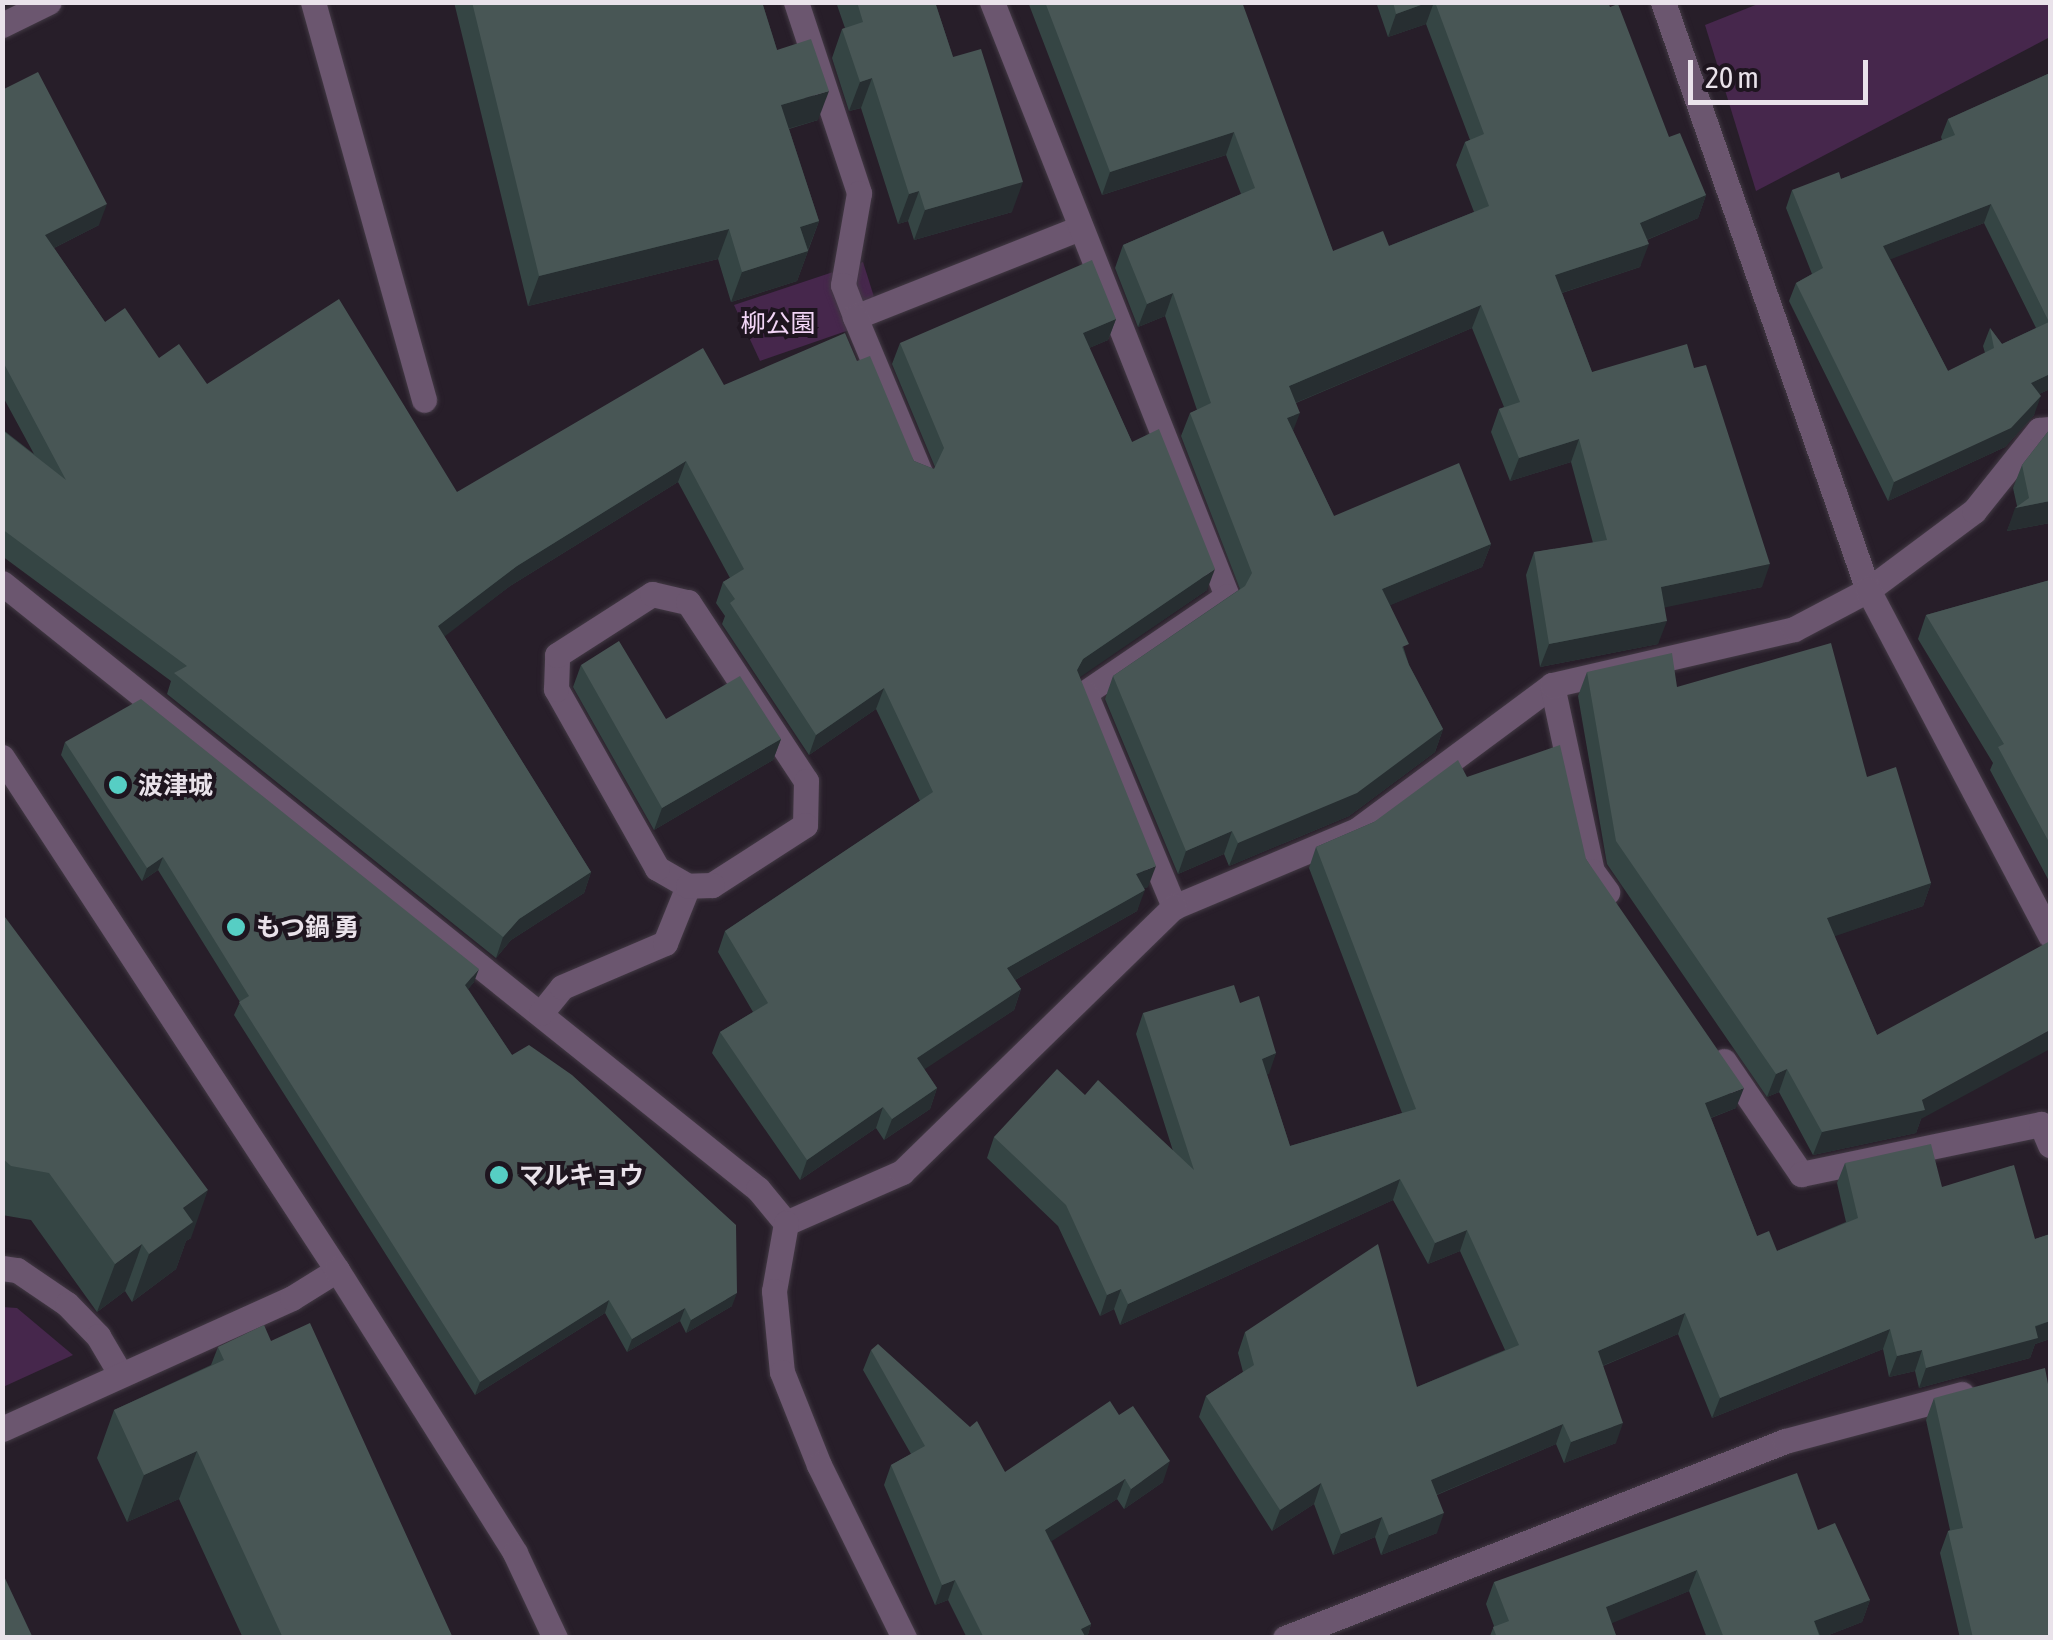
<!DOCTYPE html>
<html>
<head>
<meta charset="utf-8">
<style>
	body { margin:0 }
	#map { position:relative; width:2053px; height:1640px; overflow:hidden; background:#271e29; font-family:"Asap Condensed","Noto Sans JP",sans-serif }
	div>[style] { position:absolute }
	.green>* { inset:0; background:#46274c }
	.roads { filter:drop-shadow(0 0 2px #423944) drop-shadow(0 0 2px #423944) }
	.service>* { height:25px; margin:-12.5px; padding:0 12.5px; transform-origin:12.5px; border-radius:12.5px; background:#6b566f }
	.minor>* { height:25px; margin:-12.5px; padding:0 12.5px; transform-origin:12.5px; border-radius:12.5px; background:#6b566f }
	.tertiary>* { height:25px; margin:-12.5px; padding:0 12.5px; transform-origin:12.5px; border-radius:12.5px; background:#6b566f }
	.wall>* { inset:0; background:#354544 }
	.shaded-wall>* { inset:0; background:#272e31 }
	.building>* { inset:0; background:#485655 }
	.dots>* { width:28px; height:28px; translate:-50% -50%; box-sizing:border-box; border:5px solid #1e151f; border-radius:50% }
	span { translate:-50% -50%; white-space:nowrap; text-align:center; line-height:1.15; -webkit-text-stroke:8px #1e151f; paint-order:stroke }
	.park-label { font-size:25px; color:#f3d6f7 }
	.poi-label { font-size:25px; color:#e9e2ea; font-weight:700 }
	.left { translate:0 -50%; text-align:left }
	.frame { position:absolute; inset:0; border:5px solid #e9e2ea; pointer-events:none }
	.scale { position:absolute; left:1688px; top:60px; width:180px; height:45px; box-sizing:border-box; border:5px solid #e9e2ea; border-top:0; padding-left:12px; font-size:30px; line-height:35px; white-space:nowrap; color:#e9e2ea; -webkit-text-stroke:8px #1e151f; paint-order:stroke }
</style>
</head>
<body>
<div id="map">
	<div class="green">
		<i style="clip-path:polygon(1763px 2px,2050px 3px,2050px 37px,1756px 191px,1705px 25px)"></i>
		<i style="clip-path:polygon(863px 262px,881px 319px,760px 361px,734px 305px)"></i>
		<i style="clip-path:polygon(2px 1307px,17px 1308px,73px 1355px,3px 1387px)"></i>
	</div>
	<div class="roads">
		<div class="service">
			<i style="left:2px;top:1268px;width:15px;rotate:8deg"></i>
			<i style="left:17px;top:1270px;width:60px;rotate:34.2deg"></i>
			<i style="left:67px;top:1304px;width:45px;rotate:45.9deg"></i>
			<i style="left:98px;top:1336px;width:45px;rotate:59.5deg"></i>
			<i style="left:2px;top:1429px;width:318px;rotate:-24.3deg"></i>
			<i style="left:292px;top:1298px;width:53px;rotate:-31.9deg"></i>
		</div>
		<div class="minor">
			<i style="left:313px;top:2px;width:413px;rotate:74.4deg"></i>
			<i style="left:796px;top:2px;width:201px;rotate:71.7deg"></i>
			<i style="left:859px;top:193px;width:93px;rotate:99.9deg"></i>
			<i style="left:843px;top:285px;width:34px;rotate:69deg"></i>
			<i style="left:855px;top:317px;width:239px;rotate:-21.6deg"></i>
			<i style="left:992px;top:2px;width:639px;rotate:68.42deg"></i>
			<i style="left:1227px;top:596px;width:172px;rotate:145.7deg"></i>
			<i style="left:1085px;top:693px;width:232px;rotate:67.4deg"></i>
			<i style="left:1174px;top:907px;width:199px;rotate:-22.8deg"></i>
			<i style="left:1357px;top:830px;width:243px;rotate:-36.6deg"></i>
			<i style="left:1552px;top:685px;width:190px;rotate:77.9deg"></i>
			<i style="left:1592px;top:871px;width:26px;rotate:54deg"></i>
			<i style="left:1663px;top:2px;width:623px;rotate:70.78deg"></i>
			<i style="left:1868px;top:590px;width:132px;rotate:-36.7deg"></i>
			<i style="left:1974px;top:511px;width:104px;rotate:-51.3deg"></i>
			<i style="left:2039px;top:430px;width:11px;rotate:-5deg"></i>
			<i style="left:2px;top:25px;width:52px;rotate:-26.1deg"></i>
			<i style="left:855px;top:317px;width:171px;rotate:67.3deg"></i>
			<i style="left:2px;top:583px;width:969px;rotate:38.72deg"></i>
			<i style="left:758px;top:1189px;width:44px;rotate:50.5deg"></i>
			<i style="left:1552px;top:685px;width:248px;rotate:-13deg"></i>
			<i style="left:1794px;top:629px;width:84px;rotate:-27.8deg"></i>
			<i style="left:1868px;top:590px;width:390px;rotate:62.2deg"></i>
			<i style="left:541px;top:1013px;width:33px;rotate:-51deg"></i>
			<i style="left:562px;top:987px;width:112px;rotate:-23.1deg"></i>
			<i style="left:665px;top:943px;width:61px;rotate:-68deg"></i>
			<i style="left:688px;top:886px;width:36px;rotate:-150deg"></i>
			<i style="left:657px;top:868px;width:206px;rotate:-119.4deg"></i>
			<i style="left:556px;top:689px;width:34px;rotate:-88deg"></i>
			<i style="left:557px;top:655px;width:113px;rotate:-32.7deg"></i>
			<i style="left:652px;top:594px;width:37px;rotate:13deg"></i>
			<i style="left:688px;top:602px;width:214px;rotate:56.6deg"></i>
			<i style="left:806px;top:781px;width:44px;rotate:91.3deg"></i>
			<i style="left:805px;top:825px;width:111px;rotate:147.2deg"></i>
			<i style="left:712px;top:885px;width:24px;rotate:178deg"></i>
			<i style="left:1724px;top:1061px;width:137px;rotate:55.7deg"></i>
			<i style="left:1801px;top:1174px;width:245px;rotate:-11.8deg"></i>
			<i style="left:2041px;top:1124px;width:23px;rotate:67deg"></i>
			<i style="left:786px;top:1223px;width:127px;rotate:-23.7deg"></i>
			<i style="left:902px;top:1172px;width:380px;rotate:-44.3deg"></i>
			<i style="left:786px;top:1223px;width:69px;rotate:100deg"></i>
			<i style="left:774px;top:1291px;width:81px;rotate:84.4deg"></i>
			<i style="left:782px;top:1372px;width:100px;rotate:68.3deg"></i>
			<i style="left:819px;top:1465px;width:193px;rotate:63.8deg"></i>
		</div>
		<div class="tertiary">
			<i style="left:2px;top:757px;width:613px;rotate:56.85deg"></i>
			<i style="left:337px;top:1270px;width:334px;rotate:57.8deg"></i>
			<i style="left:515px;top:1553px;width:94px;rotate:64.8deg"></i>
			<i style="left:1285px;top:1638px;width:537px;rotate:-21.5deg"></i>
			<i style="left:1785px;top:1441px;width:183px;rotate:-14.9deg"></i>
		</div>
	</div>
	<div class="wall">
		<i style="clip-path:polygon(454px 2px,762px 2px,777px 50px,818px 120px,789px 129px,819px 221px,797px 281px,731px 302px,718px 259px,528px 306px)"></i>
		<i style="clip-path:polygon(836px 2px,935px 2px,953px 57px,1012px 212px,914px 240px,908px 221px,898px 224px,861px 108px,849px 111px,832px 58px,842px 29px,845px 28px)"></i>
		<i style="clip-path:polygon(1028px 2px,1236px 2px,1333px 251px,1389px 246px,1474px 212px,1456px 165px,1465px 142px,1470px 140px,1426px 24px,1388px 37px,1376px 2px,1494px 2px,1495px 5px,1669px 137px,1706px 195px,1698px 218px,1647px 240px,1640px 267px,1562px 293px,1592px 372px,1762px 587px,1664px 607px,1658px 644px,1540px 667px,1526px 575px,1534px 552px,1593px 543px,1571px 462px,1510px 481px,1491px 432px,1499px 409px,1504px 407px,1472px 328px,1296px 403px,1293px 431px,1334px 516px,1491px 544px,1482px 567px,1390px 605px,1409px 665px,1443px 729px,1435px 752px,1349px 816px,1229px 866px,1224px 854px,1178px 874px,1105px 699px,1113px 676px,1240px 589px,1181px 436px,1190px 413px,1197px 410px,1165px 316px,1138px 327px,1115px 268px,1123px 245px,1241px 194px,1226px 155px,1102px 195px)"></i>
		<i style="clip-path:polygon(evenodd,2050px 73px,2050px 389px,2039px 394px,2034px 415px,2005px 447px,1888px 501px,1789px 301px,1796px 283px,1812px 274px,1786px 208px,1792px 190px,1841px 179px,1942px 140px,1941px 137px,1948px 119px,2050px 73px,1984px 223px,2036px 328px,2002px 344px,1990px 328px,1983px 346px,1985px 353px,1948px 371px,1890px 259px,1984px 223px)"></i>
		<i style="clip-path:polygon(2px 90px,99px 225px,54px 248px,105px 322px,159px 358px,207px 384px,457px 492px,724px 385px,857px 361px,914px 461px,934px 469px,935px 467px,892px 364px,900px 343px,1116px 319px,1108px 340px,1089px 348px,1132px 442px,1207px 590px,1079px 677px,1148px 887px,1144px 888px,1137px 911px,1015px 980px,1021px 989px,1014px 1010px,924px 1069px,937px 1088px,930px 1109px,884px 1140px,876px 1128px,800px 1180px,712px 1053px,720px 1032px,753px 1012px,718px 952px,725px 931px,920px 801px,876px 709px,809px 755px,722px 624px,725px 616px,716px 603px,723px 582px,730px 578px,678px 482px,510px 586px,444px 636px,591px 872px,584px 893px,511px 940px,496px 958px,167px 694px,171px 681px,2px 556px,2px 429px,34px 454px,2px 395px)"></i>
		<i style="clip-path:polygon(2050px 429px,2050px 523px,2007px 531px,2017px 506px,2013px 488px,2022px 465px)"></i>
		<i style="clip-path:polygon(2050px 580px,2050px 883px,1990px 770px,1993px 763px,1918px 639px,1926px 615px)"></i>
		<i style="clip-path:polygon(581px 665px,666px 719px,781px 739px,773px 760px,654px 830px,573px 687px)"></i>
		<i style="clip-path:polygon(1587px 672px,1677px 687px,1867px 777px,1931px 883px,1923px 906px,1834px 936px,1877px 1035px,1921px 1119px,1916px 1133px,1813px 1155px,1779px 1092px,1767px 1097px,1607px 864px,1578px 696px)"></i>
		<i style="clip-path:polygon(65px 742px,474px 982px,468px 989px,512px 1055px,732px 1306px,686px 1333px,680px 1321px,627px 1352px,605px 1313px,475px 1395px,234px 1015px,240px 1002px,158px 870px,142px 881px,61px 755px)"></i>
		<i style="clip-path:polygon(1467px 777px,1586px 859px,1736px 1108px,1711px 1118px,1757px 1236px,1777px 1251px,1846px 1222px,1837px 1183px,1845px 1163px,1942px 1187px,2035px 1239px,2050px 1234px,2050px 1339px,2035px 1344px,2030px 1358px,1919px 1388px,1915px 1371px,1889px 1377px,1883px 1349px,1712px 1418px,1678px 1334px,1603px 1366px,1616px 1443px,1564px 1463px,1556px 1444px,1437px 1495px,1437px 1533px,1381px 1555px,1375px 1537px,1333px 1555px,1314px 1504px,1272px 1531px,1199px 1417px,1206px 1396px,1243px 1372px,1238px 1353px,1245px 1332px,1417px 1387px,1505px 1350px,1460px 1251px,1428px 1264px,1393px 1200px,1120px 1325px,1114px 1309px,1100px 1316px,1058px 1226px,987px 1158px,994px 1137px,1085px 1095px,1173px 1151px,1136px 1034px,1143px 1013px,1240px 1003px,1276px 1053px,1267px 1075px,1290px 1146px,1402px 1113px,1309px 868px,1316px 847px,1374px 822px)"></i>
		<i style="clip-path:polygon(2px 913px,191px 1238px,186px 1241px,176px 1269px,132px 1302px,125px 1291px,97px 1312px,31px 1220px,2px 1215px)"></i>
		<i style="clip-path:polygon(271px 1341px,453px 1638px,243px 1638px,179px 1499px,127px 1522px,97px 1458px,114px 1410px,211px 1365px,218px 1347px)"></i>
		<i style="clip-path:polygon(871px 1350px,1005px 1472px,1163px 1482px,1124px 1509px,1117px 1499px,1051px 1541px,1091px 1624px,1087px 1638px,967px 1638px,948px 1600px,935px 1605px,884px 1485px,891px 1465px,911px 1454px,863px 1370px)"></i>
		<i style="clip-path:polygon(1934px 1398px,2050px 1638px,1960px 1638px,1940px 1553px,1948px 1531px,1950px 1530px,1926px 1420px)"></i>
		<i style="clip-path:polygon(1818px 1530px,1870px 1600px,1862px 1622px,1821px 1638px,1707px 1638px,1689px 1591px,1611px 1623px,1617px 1638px,1489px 1638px,1494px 1626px,1486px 1604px,1494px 1582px)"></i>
	</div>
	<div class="shaded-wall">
		<i style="clip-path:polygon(1429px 2px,1434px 2px,1426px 24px,1388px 37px,1396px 14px)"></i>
		<i style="clip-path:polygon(872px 78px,861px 108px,849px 111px,860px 82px)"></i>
		<i style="clip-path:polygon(829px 91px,818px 120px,770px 134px,781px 105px)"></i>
		<i style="clip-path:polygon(1234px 132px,1226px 155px,1102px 195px,1110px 172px)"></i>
		<i style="clip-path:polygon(1023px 182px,1012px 212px,914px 240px,925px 210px)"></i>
		<i style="clip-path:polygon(919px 191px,908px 221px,898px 224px,909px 194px)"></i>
		<i style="clip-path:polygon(1706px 195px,1698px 218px,1632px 246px,1640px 223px)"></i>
		<i style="clip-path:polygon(107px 204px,99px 225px,38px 256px,45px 235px)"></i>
		<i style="clip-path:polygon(1991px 204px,1984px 223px,1876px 265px,1883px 246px)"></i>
		<i style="clip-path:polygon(819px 221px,808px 250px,800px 227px)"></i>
		<i style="clip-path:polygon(729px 229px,718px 259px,528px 306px,539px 276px)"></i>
		<i style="clip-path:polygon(1649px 244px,1640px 267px,1546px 298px,1555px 275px)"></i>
		<i style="clip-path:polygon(808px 251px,797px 281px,731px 302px,742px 272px)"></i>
		<i style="clip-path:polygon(1173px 293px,1165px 316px,1138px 327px,1147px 304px)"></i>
		<i style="clip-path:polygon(1481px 305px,1472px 328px,1281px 409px,1289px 386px)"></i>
		<i style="clip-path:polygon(1116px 319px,1108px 340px,1075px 354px,1083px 333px)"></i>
		<i style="clip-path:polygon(2050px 374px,2050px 389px,2024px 401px,2031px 383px)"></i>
		<i style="clip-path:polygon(2041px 396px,2034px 415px,2005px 447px,1888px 501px,1894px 482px)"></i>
		<i style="clip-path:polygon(1300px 413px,1291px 436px,1287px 418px)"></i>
		<i style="clip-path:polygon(1579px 439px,1571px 462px,1510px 481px,1519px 458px)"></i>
		<i style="clip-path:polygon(686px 461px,678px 482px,510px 586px,431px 647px,438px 626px,517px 566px)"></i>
		<i style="clip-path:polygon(2050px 501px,2050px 523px,2007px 531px,2015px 508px)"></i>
		<i style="clip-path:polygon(1491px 544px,1482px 567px,1374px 612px,1382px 589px)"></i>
		<i style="clip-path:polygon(1770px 564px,1762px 587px,1653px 610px,1661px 587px)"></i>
		<i style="clip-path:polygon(1215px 569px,1207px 590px,1076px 680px,1077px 670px,1083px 659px)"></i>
		<i style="clip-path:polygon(1667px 621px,1658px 644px,1540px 667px,1549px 644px)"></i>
		<i style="clip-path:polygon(884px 688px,876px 709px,809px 755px,816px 735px)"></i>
		<i style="clip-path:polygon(1443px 729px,1435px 752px,1349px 816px,1229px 866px,1238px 843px)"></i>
		<i style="clip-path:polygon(781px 739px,773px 760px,654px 830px,662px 808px)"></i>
		<i style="clip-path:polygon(1232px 831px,1224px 854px,1178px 874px,1186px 851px)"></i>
		<i style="clip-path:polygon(163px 857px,158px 870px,142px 881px,147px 868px)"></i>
		<i style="clip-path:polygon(1156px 866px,1148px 887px,1129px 895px,1136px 874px)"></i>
		<i style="clip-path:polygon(591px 872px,584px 893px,511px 940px,496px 958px,503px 937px,519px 919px)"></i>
		<i style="clip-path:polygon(1931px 883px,1923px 906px,1818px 942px,1827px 918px)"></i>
		<i style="clip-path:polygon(1145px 890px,1137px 911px,999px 989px,1007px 968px)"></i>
		<i style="clip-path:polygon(479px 969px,474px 982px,461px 998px,465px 985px)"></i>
		<i style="clip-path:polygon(1021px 989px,1014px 1010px,910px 1079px,917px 1058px)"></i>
		<i style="clip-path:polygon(2050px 1030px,2050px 1049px,1921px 1119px,1916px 1133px,1813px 1155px,1822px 1132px,1922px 1100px)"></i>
		<i style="clip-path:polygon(1276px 1053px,1269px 1074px,1255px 1079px,1262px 1059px)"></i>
		<i style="clip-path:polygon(1787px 1069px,1779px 1092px,1767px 1097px,1776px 1074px)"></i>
		<i style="clip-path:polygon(937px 1088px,930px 1109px,884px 1140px,892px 1119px)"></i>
		<i style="clip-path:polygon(1744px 1088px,1736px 1108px,1697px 1123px,1705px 1103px)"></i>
		<i style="clip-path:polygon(883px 1107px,876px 1128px,800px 1180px,807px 1160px)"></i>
		<i style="clip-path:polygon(1400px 1179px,1393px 1200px,1120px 1325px,1128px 1304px)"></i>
		<i style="clip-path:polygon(208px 1190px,191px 1238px,186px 1241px,176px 1269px,132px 1302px,149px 1254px,183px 1208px)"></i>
		<i style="clip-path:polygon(1467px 1230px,1460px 1251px,1428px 1264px,1435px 1243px)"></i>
		<i style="clip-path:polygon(142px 1244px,125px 1291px,97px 1312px,115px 1264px)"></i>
		<i style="clip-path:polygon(1121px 1289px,1114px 1309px,1100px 1316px,1107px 1295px)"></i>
		<i style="clip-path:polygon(737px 1293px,732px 1306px,686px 1333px,691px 1320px)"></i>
		<i style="clip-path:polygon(609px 1300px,605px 1313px,475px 1395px,480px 1382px)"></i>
		<i style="clip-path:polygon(685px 1308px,680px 1321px,627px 1352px,632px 1339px)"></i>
		<i style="clip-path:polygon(1685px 1313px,1678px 1334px,1590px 1371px,1598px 1351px)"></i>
		<i style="clip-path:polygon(2050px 1321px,2050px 1339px,2035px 1344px,2030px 1358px,1919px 1388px,1926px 1368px)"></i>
		<i style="clip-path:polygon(1890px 1329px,1883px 1349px,1712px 1418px,1720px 1398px)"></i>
		<i style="clip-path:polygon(1922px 1350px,1915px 1371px,1889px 1377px,1897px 1356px)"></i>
		<i style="clip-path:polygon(1623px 1423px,1616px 1443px,1564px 1463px,1571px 1442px)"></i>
		<i style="clip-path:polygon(1563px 1424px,1556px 1444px,1424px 1500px,1431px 1480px)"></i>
		<i style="clip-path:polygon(197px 1451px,179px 1499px,127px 1522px,144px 1475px)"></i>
		<i style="clip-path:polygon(1170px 1461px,1163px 1482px,1124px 1509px,1131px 1489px)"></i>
		<i style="clip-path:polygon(1125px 1479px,1117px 1499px,1038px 1550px,1045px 1530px)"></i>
		<i style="clip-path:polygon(1321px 1483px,1314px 1504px,1272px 1531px,1280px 1510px)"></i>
		<i style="clip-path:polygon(1444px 1513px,1437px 1533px,1381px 1555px,1389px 1535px)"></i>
		<i style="clip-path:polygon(1382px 1517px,1375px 1537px,1333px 1555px,1341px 1534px)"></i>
		<i style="clip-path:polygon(1697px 1570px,1689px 1591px,1598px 1629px,1606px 1607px)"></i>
		<i style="clip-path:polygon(955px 1580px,948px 1600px,935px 1605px,942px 1585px)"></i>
		<i style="clip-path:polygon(1870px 1600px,1862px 1622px,1821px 1638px,1814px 1621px)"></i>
		<i style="clip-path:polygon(1091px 1624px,1087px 1638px,1078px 1638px,1081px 1629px)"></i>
	</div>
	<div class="building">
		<i style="clip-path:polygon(472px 2px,762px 2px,777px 50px,811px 39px,829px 91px,781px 105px,819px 221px,800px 227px,808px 251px,742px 272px,729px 229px,539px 276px)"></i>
		<i style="clip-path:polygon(857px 2px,935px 2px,953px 57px,981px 49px,1023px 182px,925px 210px,919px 191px,909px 194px,872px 78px,860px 82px,842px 29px,863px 22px)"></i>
		<i style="clip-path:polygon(1045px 2px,1242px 2px,1333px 251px,1383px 231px,1389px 246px,1489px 206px,1465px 142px,1484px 134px,1435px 2px,1494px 2px,1495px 5px,1502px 2px,1608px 2px,1610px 7px,1618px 4px,1669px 137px,1680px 133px,1706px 195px,1640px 223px,1649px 244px,1555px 275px,1592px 372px,1687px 344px,1694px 368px,1706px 365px,1770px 564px,1661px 587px,1667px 621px,1549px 644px,1534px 552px,1607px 540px,1579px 439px,1519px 458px,1499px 409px,1520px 402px,1481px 305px,1289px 386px,1300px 413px,1287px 418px,1334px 516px,1459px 463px,1491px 544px,1382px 589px,1409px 644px,1402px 647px,1409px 665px,1443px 729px,1357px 793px,1238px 843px,1232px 831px,1186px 851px,1113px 676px,1245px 586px,1252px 573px,1190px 413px,1211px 403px,1173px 293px,1147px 304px,1123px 245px,1255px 188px,1234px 132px,1110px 172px)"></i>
		<i style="clip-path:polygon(1393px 2px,1429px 2px,1396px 14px)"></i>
		<i style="clip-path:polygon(38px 72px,107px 204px,45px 235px,105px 322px,125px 308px,159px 358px,179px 344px,207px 384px,339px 299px,457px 492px,703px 348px,724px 385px,845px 333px,857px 361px,870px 356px,914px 461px,934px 469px,944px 448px,900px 343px,1092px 260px,1116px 319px,1083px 333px,1132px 442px,1159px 429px,1215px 569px,1083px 659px,1077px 670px,1156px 866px,1136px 874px,1145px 890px,1007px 968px,1021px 989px,917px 1058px,937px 1088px,892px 1119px,883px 1107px,807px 1160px,720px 1032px,768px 1003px,725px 931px,933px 792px,884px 688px,816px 735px,730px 603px,735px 599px,723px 582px,744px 569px,686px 461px,517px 566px,438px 626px,591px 872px,519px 919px,503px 937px,174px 673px,187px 666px,2px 529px,2px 430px,66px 480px,2px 360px,2px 90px)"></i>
		<i style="clip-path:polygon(evenodd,2050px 73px,2050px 374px,2031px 383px,2041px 396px,2011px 428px,1894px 482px,1796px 283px,1823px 268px,1792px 190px,1839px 172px,1841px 179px,1955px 135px,1948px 119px,2050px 73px,1991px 204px,2049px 322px,2002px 344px,1990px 328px,1994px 348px,1948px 371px,1883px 246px,1991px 204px)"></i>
		<i style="clip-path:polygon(2050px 429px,2050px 501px,2015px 508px,2029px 498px,2022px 465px)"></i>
		<i style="clip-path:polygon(2050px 580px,2050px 844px,1998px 747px,2004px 744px,1926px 615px)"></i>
		<i style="clip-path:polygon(619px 641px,666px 719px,740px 676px,781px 739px,662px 808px,581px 665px)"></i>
		<i style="clip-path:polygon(1831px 643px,1867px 777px,1896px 767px,1931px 883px,1827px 918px,1877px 1035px,2050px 941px,2050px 1030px,1922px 1100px,1925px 1110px,1822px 1132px,1787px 1069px,1776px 1074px,1616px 841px,1587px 672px,1672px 653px,1677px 687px)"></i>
		<i style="clip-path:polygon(141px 699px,479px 969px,465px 985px,512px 1055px,529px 1045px,572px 1075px,736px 1225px,737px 1293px,691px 1320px,685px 1308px,632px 1339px,609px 1300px,480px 1382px,239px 1002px,249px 996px,163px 857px,147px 868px,65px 742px)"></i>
		<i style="clip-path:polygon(1560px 745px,1586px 859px,1744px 1088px,1705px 1103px,1757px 1236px,1769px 1231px,1777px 1251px,1858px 1218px,1845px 1163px,1931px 1144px,1942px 1187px,2014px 1165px,2035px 1239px,2050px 1234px,2050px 1321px,2035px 1326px,2038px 1338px,1926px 1368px,1922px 1350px,1897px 1356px,1890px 1329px,1720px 1398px,1685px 1313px,1598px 1351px,1623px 1423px,1571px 1442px,1563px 1424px,1431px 1480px,1444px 1513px,1389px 1535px,1382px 1517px,1341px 1534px,1321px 1483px,1280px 1510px,1206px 1396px,1254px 1365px,1245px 1332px,1378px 1244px,1417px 1387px,1519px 1345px,1467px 1230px,1435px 1243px,1400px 1179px,1128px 1304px,1121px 1289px,1107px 1295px,1066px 1205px,994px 1137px,1057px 1069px,1085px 1095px,1098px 1080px,1194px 1170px,1143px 1013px,1234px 985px,1240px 1003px,1259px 996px,1276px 1053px,1262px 1059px,1290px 1146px,1416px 1109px,1316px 847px,1374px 822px,1458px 760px,1467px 777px)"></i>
		<i style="clip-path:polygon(2px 913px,208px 1190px,183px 1208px,193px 1222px,149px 1254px,142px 1244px,115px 1264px,49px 1173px,11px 1166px,2px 1158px)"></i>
		<i style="clip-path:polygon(310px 1323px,453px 1638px,283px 1638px,197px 1451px,144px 1475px,114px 1410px,224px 1360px,218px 1347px,264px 1325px,271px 1341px)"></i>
		<i style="clip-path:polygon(878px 1344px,970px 1427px,977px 1421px,1005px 1472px,1110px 1401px,1119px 1415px,1133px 1406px,1170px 1461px,1131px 1489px,1125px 1479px,1045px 1530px,1091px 1624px,1081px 1629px,1086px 1638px,984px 1638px,955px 1580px,942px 1585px,891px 1465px,925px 1446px,871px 1350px)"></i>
		<i style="clip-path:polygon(2045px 1368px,2050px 1395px,2050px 1638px,1973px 1638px,1948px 1531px,1963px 1528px,1934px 1398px)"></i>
		<i style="clip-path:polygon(1797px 1473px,1818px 1530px,1835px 1523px,1870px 1600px,1814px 1621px,1820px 1638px,1724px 1638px,1697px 1570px,1606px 1607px,1617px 1638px,1497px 1638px,1493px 1627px,1509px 1621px,1494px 1582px)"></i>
		<i style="clip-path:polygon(2px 1572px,33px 1638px,2px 1638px)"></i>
	</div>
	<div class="dots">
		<i style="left:118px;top:785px;background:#56cec4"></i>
		<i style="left:236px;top:927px;background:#56cec4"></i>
		<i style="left:499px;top:1175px;background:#56cec4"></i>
	</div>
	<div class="park-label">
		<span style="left:778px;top:323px">柳公園</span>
	</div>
	<div class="poi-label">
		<span class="left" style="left:138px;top:785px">波津城</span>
		<span class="left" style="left:256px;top:927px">もつ鍋 勇</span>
		<span class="left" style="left:519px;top:1175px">マルキョウ</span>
	</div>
	<div class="frame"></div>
	<div class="scale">20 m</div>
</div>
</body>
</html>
